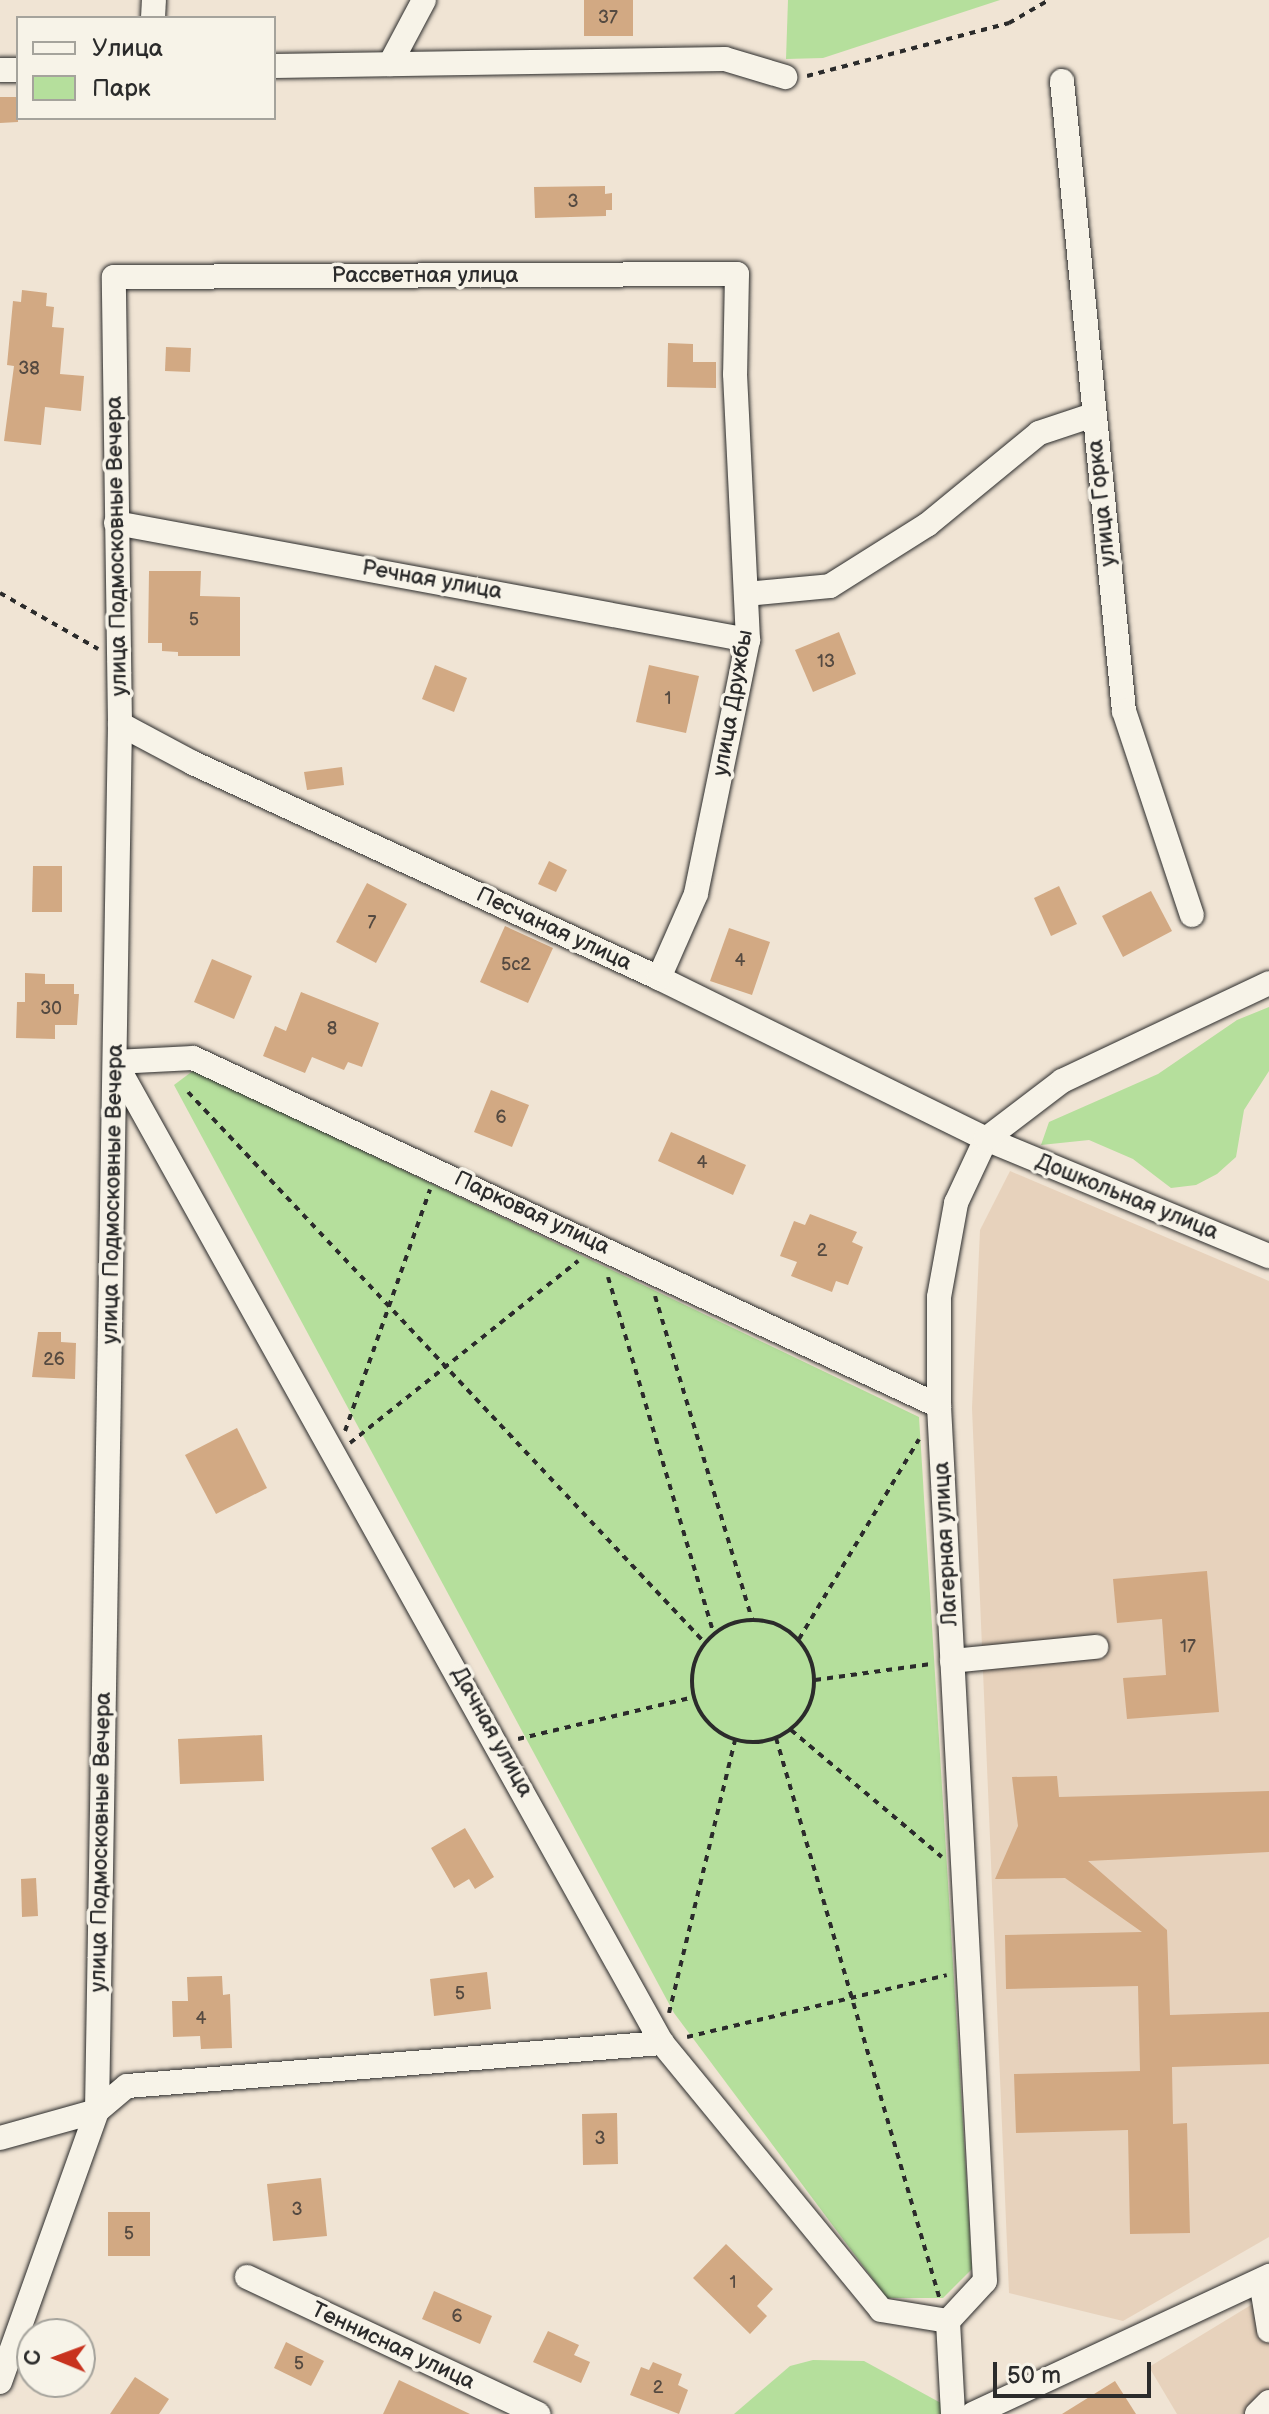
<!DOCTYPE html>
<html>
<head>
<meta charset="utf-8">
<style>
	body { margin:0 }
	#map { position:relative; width:1269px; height:2414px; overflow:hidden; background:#f0e4d4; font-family:"Balsamiq Sans",sans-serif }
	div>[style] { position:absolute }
	.built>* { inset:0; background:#e7d2bc }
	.green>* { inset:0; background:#b5df9c }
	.building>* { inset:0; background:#d2a983 }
	.path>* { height:4px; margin-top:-2px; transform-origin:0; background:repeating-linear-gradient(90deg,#2b2b2b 0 6px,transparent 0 12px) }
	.path>.ring { margin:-2px; padding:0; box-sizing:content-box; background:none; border:4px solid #2b2b2b; border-radius:50% }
	.roads { filter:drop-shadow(0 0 2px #2b2b2b) drop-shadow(0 0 2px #2b2b2b) }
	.minor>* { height:24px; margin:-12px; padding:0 12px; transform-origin:12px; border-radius:12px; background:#f7f3e8 }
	span { translate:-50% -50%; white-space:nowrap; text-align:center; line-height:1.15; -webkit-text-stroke:7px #f7f3e8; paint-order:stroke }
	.number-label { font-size:18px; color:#554a41 }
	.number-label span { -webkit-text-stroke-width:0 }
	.street-label { font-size:22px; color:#2b2b2b }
	.legend { position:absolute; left:16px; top:16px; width:260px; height:104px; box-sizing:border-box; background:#f7f3e8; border:2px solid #a5a39c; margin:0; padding:10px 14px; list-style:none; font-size:24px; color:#2b2b2b }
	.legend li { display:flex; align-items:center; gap:16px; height:40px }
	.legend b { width:40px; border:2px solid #a5a39c }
	.north { position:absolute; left:16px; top:2318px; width:80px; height:80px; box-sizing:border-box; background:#f7f3e8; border:2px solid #a5a39c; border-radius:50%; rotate:271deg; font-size:22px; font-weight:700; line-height:32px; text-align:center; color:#2b2b2b }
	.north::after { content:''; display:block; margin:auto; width:28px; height:36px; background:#c8321e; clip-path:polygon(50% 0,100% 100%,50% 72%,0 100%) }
	.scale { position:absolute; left:993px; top:2362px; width:158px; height:36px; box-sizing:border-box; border:4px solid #2b2b2b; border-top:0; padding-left:10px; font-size:24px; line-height:28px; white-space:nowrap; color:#2b2b2b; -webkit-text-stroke:6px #f7f3e8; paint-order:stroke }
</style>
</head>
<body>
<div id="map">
	<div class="built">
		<i style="clip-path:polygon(1010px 1171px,1269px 1281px,1269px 2237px,1123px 2321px,1009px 2293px,972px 1408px,980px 1230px)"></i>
		<i style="clip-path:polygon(1269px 2294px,1269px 2414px,1177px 2414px,1149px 2367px)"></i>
	</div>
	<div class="green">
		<i style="clip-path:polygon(788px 0,1000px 0,823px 58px,786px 59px)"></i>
		<i style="clip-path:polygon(1269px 1007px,1269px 1071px,1244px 1110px,1236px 1157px,1217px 1174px,1196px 1185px,1171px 1188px,1133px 1159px,1089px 1140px,1041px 1145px,1049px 1122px,1158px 1074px,1237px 1020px)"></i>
		<i style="clip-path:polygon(194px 1070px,919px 1417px,972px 2269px,943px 2298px,887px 2298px,674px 2013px,174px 1085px)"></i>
		<i style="clip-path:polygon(813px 2360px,864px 2361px,961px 2414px,734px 2414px,790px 2366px)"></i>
	</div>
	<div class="building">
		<i style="clip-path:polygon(584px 0,633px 0,633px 36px,584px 36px)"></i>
		<i style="clip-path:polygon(0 97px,18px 97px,18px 122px,0 123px)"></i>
		<i style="clip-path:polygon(605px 186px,605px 194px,612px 193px,612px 210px,606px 210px,606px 216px,535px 218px,534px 187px)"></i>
		<i style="clip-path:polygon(22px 290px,47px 293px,46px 306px,54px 307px,52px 327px,64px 328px,60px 374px,84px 376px,81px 411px,45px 407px,41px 445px,4px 441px,14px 366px,7px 365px,13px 301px,21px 302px)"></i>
		<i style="clip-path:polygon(668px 343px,693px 344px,693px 362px,716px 362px,716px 388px,667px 387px)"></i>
		<i style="clip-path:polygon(166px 347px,191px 348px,190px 372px,165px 371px)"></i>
		<i style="clip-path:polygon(149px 571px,201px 571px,200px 596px,240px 597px,240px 656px,178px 656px,178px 652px,162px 651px,162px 643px,148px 643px)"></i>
		<i style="clip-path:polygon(839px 632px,856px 674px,813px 692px,795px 650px)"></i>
		<i style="clip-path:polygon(435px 665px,467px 678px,454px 712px,422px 699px)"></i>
		<i style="clip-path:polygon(649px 665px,699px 676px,686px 733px,636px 722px)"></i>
		<i style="clip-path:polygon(342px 767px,344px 785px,307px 790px,304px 772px)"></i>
		<i style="clip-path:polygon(549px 861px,567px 870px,556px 892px,538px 884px)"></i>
		<i style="clip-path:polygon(33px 866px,62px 866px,62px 912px,32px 912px)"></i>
		<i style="clip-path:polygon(367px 883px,407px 904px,376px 963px,336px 942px)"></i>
		<i style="clip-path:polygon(1059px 886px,1077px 924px,1051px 936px,1034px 898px)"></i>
		<i style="clip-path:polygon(1151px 891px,1172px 931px,1123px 957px,1102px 916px)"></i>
		<i style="clip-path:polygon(505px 926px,553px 948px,528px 1003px,480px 982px)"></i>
		<i style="clip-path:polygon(729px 928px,770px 942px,752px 995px,710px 981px)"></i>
		<i style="clip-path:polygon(212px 959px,252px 976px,234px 1019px,194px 1002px)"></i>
		<i style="clip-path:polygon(25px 973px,45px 974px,45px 984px,74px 984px,74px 994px,79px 994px,77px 1025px,55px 1025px,55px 1039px,16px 1038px,17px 1002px,25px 1002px)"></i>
		<i style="clip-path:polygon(301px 992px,379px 1023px,362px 1067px,348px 1062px,344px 1070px,312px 1057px,305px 1073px,263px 1056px,275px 1026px,286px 1031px)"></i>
		<i style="clip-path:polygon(491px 1090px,529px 1105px,512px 1147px,474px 1132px)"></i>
		<i style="clip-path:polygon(671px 1132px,746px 1165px,733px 1195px,658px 1161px)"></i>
		<i style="clip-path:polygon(810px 1214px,857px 1232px,852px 1242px,863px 1247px,848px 1285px,836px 1281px,832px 1292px,791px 1276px,797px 1262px,780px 1256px,794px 1221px,805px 1225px)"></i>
		<i style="clip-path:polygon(38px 1332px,61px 1332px,61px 1342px,76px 1343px,75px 1379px,32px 1377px)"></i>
		<i style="clip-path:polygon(237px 1428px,267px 1488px,216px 1514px,185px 1455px)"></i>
		<i style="clip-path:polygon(1207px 1571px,1219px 1712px,1127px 1719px,1123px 1678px,1166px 1675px,1162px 1619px,1117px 1623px,1113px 1579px)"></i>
		<i style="clip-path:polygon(262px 1735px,264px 1781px,180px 1784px,178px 1739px)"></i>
		<i style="clip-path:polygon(1057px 1776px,1059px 1797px,1269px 1791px,1269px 1852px,1088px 1861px,1167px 1930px,1170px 2015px,1269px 2012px,1269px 2064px,1172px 2067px,1173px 2124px,1187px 2123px,1190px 2233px,1130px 2234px,1128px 2130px,1016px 2133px,1014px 2074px,1140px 2071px,1138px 1986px,1006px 1989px,1005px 1935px,1142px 1932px,1065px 1878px,995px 1879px,1018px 1826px,1012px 1777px)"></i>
		<i style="clip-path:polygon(465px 1828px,494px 1877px,475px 1889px,469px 1879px,454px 1888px,431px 1848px)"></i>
		<i style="clip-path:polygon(36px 1878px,38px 1916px,22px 1917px,21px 1879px)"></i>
		<i style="clip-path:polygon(487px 1972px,491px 2009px,434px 2016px,430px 1979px)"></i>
		<i style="clip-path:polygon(222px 1976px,223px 1995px,230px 1994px,232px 2048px,201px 2049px,200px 2036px,173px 2037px,172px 2001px,188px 2001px,187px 1977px)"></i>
		<i style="clip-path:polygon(617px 2113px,618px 2164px,583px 2165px,582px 2114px)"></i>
		<i style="clip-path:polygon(321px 2178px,327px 2236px,273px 2241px,267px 2184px)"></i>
		<i style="clip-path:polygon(108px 2212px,150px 2212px,150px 2256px,108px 2256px)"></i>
		<i style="clip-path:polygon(726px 2244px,773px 2289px,757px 2306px,767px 2316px,750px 2334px,693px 2278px)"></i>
		<i style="clip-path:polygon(434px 2291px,492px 2316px,480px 2344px,422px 2319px)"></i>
		<i style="clip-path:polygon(548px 2331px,579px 2345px,574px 2355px,590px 2362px,581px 2383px,533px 2362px)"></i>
		<i style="clip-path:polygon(286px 2342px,324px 2361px,311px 2386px,274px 2368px)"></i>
		<i style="clip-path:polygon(653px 2362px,682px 2374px,678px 2385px,688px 2390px,679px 2414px,630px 2395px,641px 2367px,649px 2370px)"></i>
		<i style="clip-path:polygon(135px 2377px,169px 2399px,159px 2414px,110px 2414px)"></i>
		<i style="clip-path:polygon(399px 2380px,470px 2414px,383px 2414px)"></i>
		<i style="clip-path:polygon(1115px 2381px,1136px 2414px,1062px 2414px)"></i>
	</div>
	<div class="path">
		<i style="left:807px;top:76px;width:209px;rotate:-14.7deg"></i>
		<i style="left:1009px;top:23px;width:46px;rotate:-29.9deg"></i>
		<i style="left:0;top:593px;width:113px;rotate:29.7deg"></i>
		<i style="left:188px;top:1092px;width:756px;rotate:46.82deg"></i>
		<i style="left:608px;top:1277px;width:372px;rotate:73.5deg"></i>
		<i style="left:655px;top:1296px;width:337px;rotate:73.3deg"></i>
		<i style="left:345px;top:1431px;width:256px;rotate:-70.6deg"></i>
		<i style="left:350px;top:1443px;width:292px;rotate:-38.6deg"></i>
		<i class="ring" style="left:692px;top:1620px;width:118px;height:118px"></i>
		<i style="left:799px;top:1639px;width:233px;rotate:-59deg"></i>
		<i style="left:815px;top:1680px;width:117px;rotate:-7.9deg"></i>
		<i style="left:791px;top:1730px;width:197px;rotate:40.1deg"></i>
		<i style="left:776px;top:1738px;width:585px;rotate:73.73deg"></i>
		<i style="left:518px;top:1739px;width:181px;rotate:-13.4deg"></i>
		<i style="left:669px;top:2013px;width:281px;rotate:-76.4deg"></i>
		<i style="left:687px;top:2037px;width:267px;rotate:-13.4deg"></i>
	</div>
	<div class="roads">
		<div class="minor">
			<i style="left:153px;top:18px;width:18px;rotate:-87deg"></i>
			<i style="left:390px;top:64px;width:72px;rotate:-62deg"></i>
			<i style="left:274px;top:66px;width:451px;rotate:-0.9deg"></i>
			<i style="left:725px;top:59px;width:63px;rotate:16.7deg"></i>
			<i style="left:0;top:70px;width:18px"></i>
			<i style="left:1062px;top:81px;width:633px;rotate:84.38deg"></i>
			<i style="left:1124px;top:711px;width:215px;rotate:71.6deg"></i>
			<i style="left:116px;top:523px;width:643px;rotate:10.49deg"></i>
			<i style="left:746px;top:594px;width:84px;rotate:-5.4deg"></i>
			<i style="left:830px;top:586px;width:115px;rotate:-32.2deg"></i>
			<i style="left:927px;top:525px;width:145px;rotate:-39.4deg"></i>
			<i style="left:1039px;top:433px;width:57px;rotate:-18.4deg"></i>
			<i style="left:120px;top:724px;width:83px;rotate:28.1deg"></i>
			<i style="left:193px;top:763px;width:513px;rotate:24.77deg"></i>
			<i style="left:659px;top:978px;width:364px;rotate:26.2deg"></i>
			<i style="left:986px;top:1139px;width:306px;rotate:22.5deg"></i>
			<i style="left:939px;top:1406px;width:823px;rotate:-154.99deg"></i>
			<i style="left:193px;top:1058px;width:78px;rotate:177.1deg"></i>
			<i style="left:115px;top:1062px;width:1123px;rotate:60.86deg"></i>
			<i style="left:662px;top:2043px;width:345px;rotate:50.6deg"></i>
			<i style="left:881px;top:2310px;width:68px;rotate:9.3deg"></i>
			<i style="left:952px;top:1661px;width:145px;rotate:-5.6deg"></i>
			<i style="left:0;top:2138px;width:101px;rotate:-15.6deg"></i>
			<i style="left:97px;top:2111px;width:39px;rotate:-40deg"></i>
			<i style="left:127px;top:2086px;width:537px;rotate:-4.6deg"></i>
			<i style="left:247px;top:2277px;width:322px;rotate:25.2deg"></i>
			<i style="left:1261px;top:2281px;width:50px;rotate:80.7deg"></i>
			<i style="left:0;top:2382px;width:288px;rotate:-70.3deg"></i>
			<i style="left:97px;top:2111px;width:1387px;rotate:-89.05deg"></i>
			<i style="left:120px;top:724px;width:447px;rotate:-90.8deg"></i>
			<i style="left:114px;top:277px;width:623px;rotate:-0.28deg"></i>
			<i style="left:737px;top:274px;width:100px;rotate:91.1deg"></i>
			<i style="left:735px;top:374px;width:266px;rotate:87.2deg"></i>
			<i style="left:748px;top:640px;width:259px;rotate:101.6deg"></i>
			<i style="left:696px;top:894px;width:92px;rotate:113.8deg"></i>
			<i style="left:953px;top:2414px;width:93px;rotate:-93.1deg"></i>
			<i style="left:948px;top:2321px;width:54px;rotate:-47.2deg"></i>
			<i style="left:985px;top:2281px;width:876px;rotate:-93.01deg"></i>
			<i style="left:939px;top:1406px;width:109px;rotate:-90deg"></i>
			<i style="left:939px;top:1297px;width:96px;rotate:-79.7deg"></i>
			<i style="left:956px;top:1203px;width:71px;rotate:-64.9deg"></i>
			<i style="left:986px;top:1139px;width:96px;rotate:-37.3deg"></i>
			<i style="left:1062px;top:1081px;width:229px;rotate:-25.3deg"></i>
			<i style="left:973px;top:2414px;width:327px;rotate:-25deg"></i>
			<i style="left:1257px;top:2414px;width:17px;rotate:-45deg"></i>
		</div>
	</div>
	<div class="number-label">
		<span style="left:608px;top:18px">37</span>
		<span style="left:573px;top:202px">3</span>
		<span style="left:29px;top:369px">38</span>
		<span style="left:194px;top:620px">5</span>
		<span style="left:826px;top:662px">13</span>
		<span style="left:668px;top:699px">1</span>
		<span style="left:372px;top:923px">7</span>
		<span style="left:740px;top:961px">4</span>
		<span style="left:516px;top:965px">5с2</span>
		<span style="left:51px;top:1009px">30</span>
		<span style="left:332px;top:1029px">8</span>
		<span style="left:501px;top:1118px">6</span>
		<span style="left:702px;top:1163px">4</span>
		<span style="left:822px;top:1251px">2</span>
		<span style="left:54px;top:1360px">26</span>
		<span style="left:1188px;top:1647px">17</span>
		<span style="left:460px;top:1994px">5</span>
		<span style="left:201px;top:2019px">4</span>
		<span style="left:600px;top:2139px">3</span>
		<span style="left:297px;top:2210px">3</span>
		<span style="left:129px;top:2234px">5</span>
		<span style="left:733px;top:2283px">1</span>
		<span style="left:457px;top:2317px">6</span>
		<span style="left:299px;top:2364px">5</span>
		<span style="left:658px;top:2388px">2</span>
	</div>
	<div class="street-label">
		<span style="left:425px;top:276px">Рассветная улица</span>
		<span style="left:1102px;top:503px;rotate:-96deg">улица Горка</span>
		<span style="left:117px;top:546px;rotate:-91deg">улица Подмосковные Вечера</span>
		<span style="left:432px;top:580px;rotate:10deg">Речная улица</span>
		<span style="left:733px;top:703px;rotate:-80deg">улица Дружбы</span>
		<span style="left:554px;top:929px;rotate:25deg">Песчаная улица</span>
		<span style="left:113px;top:1194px;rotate:-89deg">улица Подмосковные Вечера</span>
		<span style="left:1127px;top:1197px;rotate:22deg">Дошкольная улица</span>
		<span style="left:532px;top:1213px;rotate:25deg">Парковая улица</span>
		<span style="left:946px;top:1544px;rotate:-93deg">Лагерная улица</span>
		<span style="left:492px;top:1732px;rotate:61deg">Дачная улица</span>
		<span style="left:101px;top:1842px;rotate:-89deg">улица Подмосковные Вечера</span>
		<span style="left:393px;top:2346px;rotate:25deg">Теннисная улица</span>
	</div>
	<ul class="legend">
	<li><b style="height:10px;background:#f7f3e8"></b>Улица</li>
	<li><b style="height:22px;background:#b5df9c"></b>Парк</li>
	</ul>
	<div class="north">С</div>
	<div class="scale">50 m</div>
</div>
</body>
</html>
